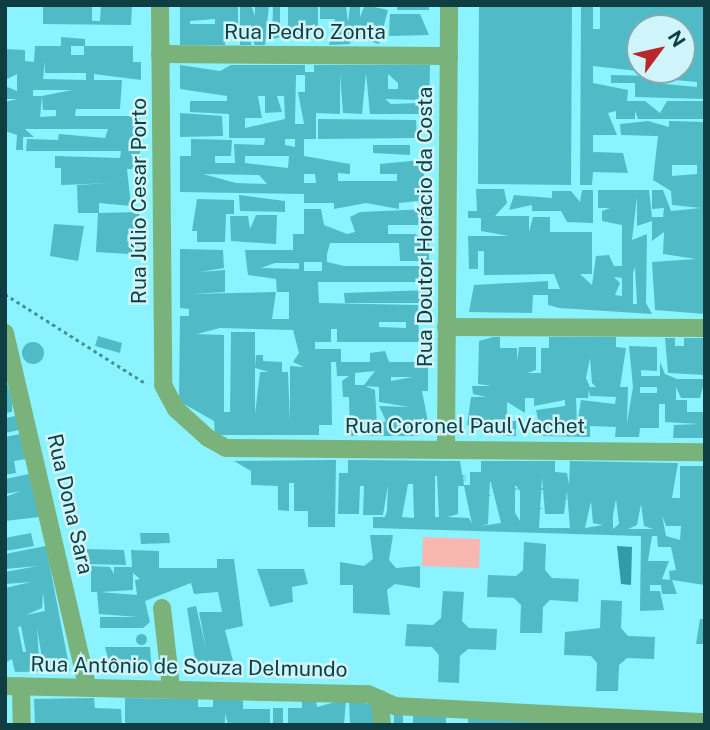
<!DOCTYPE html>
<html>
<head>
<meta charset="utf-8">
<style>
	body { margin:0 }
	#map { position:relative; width:710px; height:730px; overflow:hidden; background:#8af3ff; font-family:"Public Sans",sans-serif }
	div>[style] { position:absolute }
	.green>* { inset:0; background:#f8b6b0 }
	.water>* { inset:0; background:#339ba7 }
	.building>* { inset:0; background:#50bbc7 }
	.round { border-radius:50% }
	.path>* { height:2.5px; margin-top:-1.25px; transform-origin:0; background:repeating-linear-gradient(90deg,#479199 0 3.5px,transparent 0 7px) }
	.minor>* { height:18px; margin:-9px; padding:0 9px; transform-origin:9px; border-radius:9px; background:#7ab27c }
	span { translate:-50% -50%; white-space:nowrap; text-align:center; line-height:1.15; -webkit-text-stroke:5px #cff5fa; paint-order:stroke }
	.street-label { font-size:21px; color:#0e3d42 }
	.frame { position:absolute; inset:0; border:7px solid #0e3d42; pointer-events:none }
	.north { position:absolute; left:626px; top:14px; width:70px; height:70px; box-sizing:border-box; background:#cff5fa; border:2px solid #82abb0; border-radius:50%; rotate:57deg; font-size:19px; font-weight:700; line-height:28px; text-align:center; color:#0e3d42 }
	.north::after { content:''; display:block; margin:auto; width:24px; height:32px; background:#b8282b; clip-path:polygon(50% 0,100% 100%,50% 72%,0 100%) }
</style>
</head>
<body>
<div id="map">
	<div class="green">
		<i style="clip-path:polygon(423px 537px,480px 539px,479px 568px,422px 566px)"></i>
	</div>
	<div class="water">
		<i style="clip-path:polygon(617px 546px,632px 547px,631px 585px,621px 584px)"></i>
	</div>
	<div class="building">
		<i style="clip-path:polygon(43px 5px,92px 5px,92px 21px,100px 21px,101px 5px,132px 5px,131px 25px,43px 24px)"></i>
		<i style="clip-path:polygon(evenodd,180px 5px,238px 5px,238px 36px,225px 36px,225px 45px,180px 45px,180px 5px,215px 19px,215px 24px,190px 24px,190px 21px,215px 19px)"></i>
		<i style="clip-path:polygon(240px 5px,251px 5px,255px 16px,255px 5px,269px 5px,265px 45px,255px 45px,251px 36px,251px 45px,240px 45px)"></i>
		<i style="clip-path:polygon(273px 5px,280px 5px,280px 26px,288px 26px,288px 5px,318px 5px,318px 29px,272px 39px)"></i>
		<i style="clip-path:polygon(320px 5px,346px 5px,348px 23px,350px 5px,360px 5px,360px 17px,365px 5px,388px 10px,379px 44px,350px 35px,350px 44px,329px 45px,335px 19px,320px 19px)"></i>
		<i style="clip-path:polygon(397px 5px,429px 5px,429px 10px,397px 10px)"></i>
		<i style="clip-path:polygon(479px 5px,572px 5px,571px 185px,478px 184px)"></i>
		<i style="clip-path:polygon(581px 5px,593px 5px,593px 29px,600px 29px,600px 5px,705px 5px,705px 99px,635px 97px,635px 83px,611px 83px,611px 75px,655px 76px,655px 83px,697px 87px,697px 82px,662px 79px,661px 70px,682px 70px,682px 28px,640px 28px,640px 70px,655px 73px,593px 66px,593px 83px,628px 90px,627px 101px,645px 101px,660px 113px,667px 101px,705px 101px,705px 119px,638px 119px,635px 111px,635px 119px,616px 119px,616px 111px,608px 113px,617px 135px,593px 135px,593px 152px,623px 153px,628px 173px,593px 172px,592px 185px,580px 185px)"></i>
		<i style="clip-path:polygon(390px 14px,420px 14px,429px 35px,389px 36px)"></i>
		<i style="clip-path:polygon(evenodd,61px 37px,85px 39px,85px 46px,71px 46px,71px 55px,84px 55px,84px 46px,133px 46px,133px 62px,141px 62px,141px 80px,94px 74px,94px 80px,122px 80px,120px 109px,76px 109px,75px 116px,140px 116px,140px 169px,127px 169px,131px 206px,99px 203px,99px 213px,140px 212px,132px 241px,140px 241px,140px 248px,130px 254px,96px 252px,98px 213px,78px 213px,77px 185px,112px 183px,61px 185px,61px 168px,55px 168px,55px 156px,120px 158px,121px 151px,26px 151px,27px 139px,58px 140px,59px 134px,105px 138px,108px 129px,25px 129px,34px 137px,23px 137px,23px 150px,16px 150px,17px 135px,5px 131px,5px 102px,17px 99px,5px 99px,5px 86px,17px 91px,17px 74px,5px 80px,5px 49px,25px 50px,25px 61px,34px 62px,35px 46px,61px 46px,61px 37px,45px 61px,45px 73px,86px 73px,86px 80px,43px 79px,45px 61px,61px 37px,33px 90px,72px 90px,42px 96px,43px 110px,56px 110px,56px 116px,40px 117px,42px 96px,33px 96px,33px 90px)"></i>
		<i style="clip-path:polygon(evenodd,180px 65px,220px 71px,231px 65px,305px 65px,305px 72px,314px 72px,314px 65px,430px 65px,429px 114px,370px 114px,366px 73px,362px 114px,343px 113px,340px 74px,340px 114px,316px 113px,316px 139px,304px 139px,304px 156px,350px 164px,350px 174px,338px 173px,338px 181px,397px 181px,397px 174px,380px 174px,380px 164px,421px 160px,429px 200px,399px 203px,399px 209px,366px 203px,334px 209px,334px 203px,304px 203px,304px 194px,180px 192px,180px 156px,191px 156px,191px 139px,232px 140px,231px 156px,215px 156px,215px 163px,235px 163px,234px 144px,264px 145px,265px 138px,229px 138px,229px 114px,190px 112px,190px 101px,227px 101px,227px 96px,180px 89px,180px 65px,388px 74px,398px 83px,398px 89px,388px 89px,388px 74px,180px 65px,296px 75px,305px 75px,305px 92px,298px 92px,304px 124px,295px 124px,296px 75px,180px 65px,258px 96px,265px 96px,265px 113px,282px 112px,277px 96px,284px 96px,285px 119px,245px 128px,245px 118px,262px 118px,258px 96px,180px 65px,385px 99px,418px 100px,418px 103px,391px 104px,385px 99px,180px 65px,285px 139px,295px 139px,295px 147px,285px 145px,285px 139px,180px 65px,245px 156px,289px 156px,288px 168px,245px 163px,245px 156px,180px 65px,203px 174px,259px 175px,267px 184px,236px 183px,203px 174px,180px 65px,304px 174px,315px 174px,316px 183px,304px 183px,304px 174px)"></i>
		<i style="clip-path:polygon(180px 113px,222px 116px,223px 136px,180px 137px)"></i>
		<i style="clip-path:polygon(318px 119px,416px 120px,417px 138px,318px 139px)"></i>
		<i style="clip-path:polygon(evenodd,648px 121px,669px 127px,669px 121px,705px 122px,705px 314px,655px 310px,652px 262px,696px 259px,663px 254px,664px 232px,652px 241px,652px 221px,637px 226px,637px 197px,632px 240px,647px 234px,646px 303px,652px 314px,559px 308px,548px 305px,548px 295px,533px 295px,532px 313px,469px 312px,474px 285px,548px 281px,548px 289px,560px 289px,554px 274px,484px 275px,484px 251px,478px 251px,478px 269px,469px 269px,468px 236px,509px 236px,481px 231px,481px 218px,468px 218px,468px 211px,477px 211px,476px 189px,504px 189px,507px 203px,495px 216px,529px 216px,529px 232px,533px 217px,550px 217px,550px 232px,592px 232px,592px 274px,580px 274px,592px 285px,596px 256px,609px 255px,614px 266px,622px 266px,622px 225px,602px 221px,602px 211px,610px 208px,598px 208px,598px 190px,649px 190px,652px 217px,663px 217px,664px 208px,652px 209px,652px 190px,663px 190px,671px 211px,701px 208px,672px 205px,671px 191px,653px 180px,658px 136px,621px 135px,620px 124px,648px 121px,672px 165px,697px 165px,697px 174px,672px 176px,672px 165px,648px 121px,635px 267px,637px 304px,633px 304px,633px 273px,635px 267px,648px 121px,614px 277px,622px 278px,622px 296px,615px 295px,620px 283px,614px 277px)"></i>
		<i style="clip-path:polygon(373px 145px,410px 145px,410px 155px,373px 153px)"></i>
		<i style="clip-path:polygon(582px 190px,593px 190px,593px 223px,567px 222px,561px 211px,532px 211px,532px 205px,509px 210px,514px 195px,552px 198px,552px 191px,571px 191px,580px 202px)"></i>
		<i style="clip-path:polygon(239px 195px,285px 201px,285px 212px,240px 211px)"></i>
		<i style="clip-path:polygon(197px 199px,234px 200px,234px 214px,226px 214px,225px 242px,197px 242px,197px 231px,192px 231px)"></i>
		<i style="clip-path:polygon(evenodd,304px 209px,321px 209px,324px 225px,347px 234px,355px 232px,350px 217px,360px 212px,429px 209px,429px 225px,388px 225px,388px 234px,415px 234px,429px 243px,429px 261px,400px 261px,399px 243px,330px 243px,327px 254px,327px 262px,344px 266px,429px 266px,420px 282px,318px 282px,319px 303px,418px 305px,419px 342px,337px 342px,337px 329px,331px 329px,331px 342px,315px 342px,315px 349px,341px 349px,341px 362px,370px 362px,370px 353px,385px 351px,389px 362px,428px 362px,428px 391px,422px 391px,428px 422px,420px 422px,420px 436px,364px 436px,364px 427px,358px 427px,358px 436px,350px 436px,349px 397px,343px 397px,342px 381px,349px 376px,337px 376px,336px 362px,331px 362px,332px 425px,319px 425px,319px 435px,215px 435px,214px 421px,179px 401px,180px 316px,189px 316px,189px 309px,180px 308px,180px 249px,223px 250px,224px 268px,200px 272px,225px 270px,225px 292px,190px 294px,276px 292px,272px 319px,289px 319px,289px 292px,277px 292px,276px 279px,248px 275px,245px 250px,293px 250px,293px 234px,304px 234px,304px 209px,304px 262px,322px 262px,322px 271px,304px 271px,304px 262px,304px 209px,275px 263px,299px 263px,299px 269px,261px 268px,275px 263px,304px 209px,379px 322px,406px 322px,406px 328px,379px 327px,379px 322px,304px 209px,220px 328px,293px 330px,299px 353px,293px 362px,304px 367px,290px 366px,290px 423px,288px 372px,282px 372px,282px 362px,263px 361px,263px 355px,256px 355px,255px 368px,269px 372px,260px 372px,255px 414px,255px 332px,231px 332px,230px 412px,224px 412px,224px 335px,197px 334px,220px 328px,304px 209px,375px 371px,364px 385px,355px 385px,355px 373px,375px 371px,304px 209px,391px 377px,413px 377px,391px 381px,391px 377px,304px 209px,365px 386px,379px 387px,379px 402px,409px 407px,379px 406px,386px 421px,377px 425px,375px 390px,365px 386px)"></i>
		<i style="clip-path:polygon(256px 215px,277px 215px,276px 244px,231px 241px,230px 216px,248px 216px,250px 229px)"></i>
		<i style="clip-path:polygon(54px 224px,84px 226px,78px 261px,50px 256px)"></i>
		<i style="clip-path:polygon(429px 290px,429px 303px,345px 303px,344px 293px)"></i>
		<i style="clip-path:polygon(98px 336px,122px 343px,120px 353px,95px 346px)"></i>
		<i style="clip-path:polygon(evenodd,493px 337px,500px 337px,500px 348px,517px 348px,517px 361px,519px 347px,536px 347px,536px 370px,527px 373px,541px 373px,541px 348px,549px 348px,549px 337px,616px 337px,616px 347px,626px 348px,620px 387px,628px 387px,627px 423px,633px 387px,629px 346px,657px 347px,657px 371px,641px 370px,641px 376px,660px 376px,660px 362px,665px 374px,677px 379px,705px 379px,700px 398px,681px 398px,676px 387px,676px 400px,687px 400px,687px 412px,705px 412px,705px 438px,673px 438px,674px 425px,699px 424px,665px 422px,665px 404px,659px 404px,659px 428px,640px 428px,639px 437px,615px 437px,616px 427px,590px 426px,590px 437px,541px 436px,536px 410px,565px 406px,565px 400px,534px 406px,534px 398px,525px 398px,525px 413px,507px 402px,507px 421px,516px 421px,516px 436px,503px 436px,503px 426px,467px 425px,471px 397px,486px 397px,473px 394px,472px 386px,492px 386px,478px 384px,479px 341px,493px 337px,590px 358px,592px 383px,596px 387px,590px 387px,586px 378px,590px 358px,493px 337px,640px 387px,657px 387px,657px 393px,640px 393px,640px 387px,493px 337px,589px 390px,590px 396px,616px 397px,615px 404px,581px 400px,577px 426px,576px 398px,588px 398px,589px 390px)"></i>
		<i style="clip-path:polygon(665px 338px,675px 338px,675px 346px,684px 346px,684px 338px,705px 338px,705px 375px,668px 373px)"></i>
		<i class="round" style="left:22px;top:342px;width:22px;height:22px"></i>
		<i style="clip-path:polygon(5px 376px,12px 401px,12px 412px,5px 413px)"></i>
		<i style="clip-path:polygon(16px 416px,19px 430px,5px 433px,5px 418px)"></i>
		<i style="clip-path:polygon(20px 434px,26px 459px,14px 461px,16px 473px,5px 475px,5px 437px)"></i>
		<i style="clip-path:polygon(336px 460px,335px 527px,308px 527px,308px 511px,294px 511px,294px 483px,289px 483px,289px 511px,278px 510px,278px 486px,251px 485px,251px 471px,234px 461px)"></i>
		<i style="clip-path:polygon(evenodd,348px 460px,460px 461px,464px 485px,470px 485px,470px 472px,481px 472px,481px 461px,555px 461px,555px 472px,567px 473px,569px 485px,570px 461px,678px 463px,672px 498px,680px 498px,680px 466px,703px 466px,705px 585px,672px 580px,677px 594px,662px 594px,661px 585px,650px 585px,650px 591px,660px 591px,664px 610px,640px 611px,641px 536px,373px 528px,373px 517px,385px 517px,387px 511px,388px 485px,383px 515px,363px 515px,364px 486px,360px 486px,359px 514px,338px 514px,339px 473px,348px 473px,348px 460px,435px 476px,437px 476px,439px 517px,435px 517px,435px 476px,348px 460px,542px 477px,545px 514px,564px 514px,567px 491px,570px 528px,539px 528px,542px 477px,348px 460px,490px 479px,501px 523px,480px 526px,488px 524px,490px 479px,348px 460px,408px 484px,413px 484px,414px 518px,402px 517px,408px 484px,348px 460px,515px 484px,520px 491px,520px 521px,515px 513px,515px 484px,348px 460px,458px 486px,464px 486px,472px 524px,469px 518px,447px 517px,458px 514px,458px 486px,348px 460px,616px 499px,619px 524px,613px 529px,613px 515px,616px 499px,348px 460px,591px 501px,593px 523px,603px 525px,585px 528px,591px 501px,348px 460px,641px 504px,644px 526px,653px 529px,628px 529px,637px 525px,641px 504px,348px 460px,662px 515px,666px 526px,681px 526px,680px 540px,666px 536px,662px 515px,348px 460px,652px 536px,657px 536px,658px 547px,671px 547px,676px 570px,669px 571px,670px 580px,662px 579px,669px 561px,648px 561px,652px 536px)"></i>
		<i style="clip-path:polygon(29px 474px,39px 517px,5px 521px,5px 497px,21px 491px,5px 494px,5px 479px)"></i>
		<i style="clip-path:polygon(31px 533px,34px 546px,5px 551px,5px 538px)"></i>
		<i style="clip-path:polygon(140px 533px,169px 533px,170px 543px,141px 544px)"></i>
		<i style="clip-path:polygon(370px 535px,393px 535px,389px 560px,396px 568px,420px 566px,420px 588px,395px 584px,387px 590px,390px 615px,353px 613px,353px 585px,340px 585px,340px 562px,364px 566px,373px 559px)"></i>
		<i style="clip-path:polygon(524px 542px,546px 544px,545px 570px,552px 578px,579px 579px,578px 602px,550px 600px,543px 607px,542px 633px,520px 633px,521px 605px,514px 598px,487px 597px,488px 575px,516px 576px,523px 570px)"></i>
		<i style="clip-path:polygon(evenodd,46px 546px,70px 671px,15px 672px,12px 659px,5px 663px,5px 588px,31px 582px,5px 584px,5px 572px,38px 566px,5px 569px,5px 554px,46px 546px,43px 592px,45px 611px,26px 615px,42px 608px,43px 592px,46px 546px,21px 626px,26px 652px,23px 652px,18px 627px,21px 626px,46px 546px,37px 628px,42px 658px,39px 659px,37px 628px)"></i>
		<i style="clip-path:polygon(85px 549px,124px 550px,126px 565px,85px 564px)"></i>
		<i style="clip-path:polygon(evenodd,131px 550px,159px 551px,159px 568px,217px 568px,217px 559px,234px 559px,243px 626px,225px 630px,233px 661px,196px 666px,187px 608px,196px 606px,206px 648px,199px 612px,222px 612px,218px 592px,194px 594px,191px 583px,145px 601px,150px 622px,143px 628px,100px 628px,100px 617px,138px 617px,99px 614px,97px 592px,91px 592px,91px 566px,110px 567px,114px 574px,114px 567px,132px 567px,131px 550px,133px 573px,140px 579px,135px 580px,137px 595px,100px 592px,133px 590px,133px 573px)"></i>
		<i style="clip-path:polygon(257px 569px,304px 569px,308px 584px,292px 587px,293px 602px,270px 607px)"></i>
		<i style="clip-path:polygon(443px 591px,464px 592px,462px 621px,469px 628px,497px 629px,496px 650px,468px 649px,460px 656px,459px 683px,438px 682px,439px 655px,432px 647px,405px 646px,407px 624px,433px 625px,441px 618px)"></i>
		<i style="clip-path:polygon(601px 600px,622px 601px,621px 628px,628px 636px,655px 637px,654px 659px,627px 658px,619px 665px,618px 691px,596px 691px,597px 663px,591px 656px,564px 655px,565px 632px,600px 628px)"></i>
		<i style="clip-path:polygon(700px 619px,705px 619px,705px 644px,696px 644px)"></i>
		<i class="round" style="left:135.5px;top:633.5px;width:11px;height:11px"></i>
		<i style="clip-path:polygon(105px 647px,150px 647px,152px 670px,112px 674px)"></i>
		<i style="clip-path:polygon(94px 698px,95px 708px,121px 709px,122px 725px,35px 725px,34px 699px)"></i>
		<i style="clip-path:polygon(125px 698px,198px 699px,198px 707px,213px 707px,213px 699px,243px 699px,243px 709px,270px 709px,270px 725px,228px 725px,225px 713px,225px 725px,125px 725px)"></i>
		<i style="clip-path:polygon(302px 699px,316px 699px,317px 707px,346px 699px,344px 725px,288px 725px,288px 708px,302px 708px)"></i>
		<i style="clip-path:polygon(349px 699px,372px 705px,375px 725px,350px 723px)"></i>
		<i style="clip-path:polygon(273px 708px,283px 708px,283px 725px,273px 725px)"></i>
		<i style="clip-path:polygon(394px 714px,403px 714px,403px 724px,394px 724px)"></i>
		<i style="clip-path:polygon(413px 715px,446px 716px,446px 725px,413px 725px)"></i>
		<i style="clip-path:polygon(468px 717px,583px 723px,583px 725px,468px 725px)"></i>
	</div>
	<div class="path">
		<i style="left:5px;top:294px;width:168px;rotate:32.4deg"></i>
	</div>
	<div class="minor">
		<i style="left:160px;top:5px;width:380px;rotate:89.5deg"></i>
		<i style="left:163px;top:385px;width:27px;rotate:62deg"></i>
		<i style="left:176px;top:409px;width:43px;rotate:42.2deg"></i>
		<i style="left:208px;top:438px;width:21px;rotate:29deg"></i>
		<i style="left:226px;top:448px;width:479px;rotate:0.5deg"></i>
		<i style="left:160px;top:54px;width:289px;rotate:0.4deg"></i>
		<i style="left:446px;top:327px;width:259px;rotate:0.2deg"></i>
		<i style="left:5px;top:333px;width:362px;rotate:76.9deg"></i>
		<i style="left:446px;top:448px;width:443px;rotate:-89.6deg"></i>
		<i style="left:162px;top:608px;width:80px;rotate:83.5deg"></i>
		<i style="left:5px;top:686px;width:363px;rotate:1.3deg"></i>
		<i style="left:368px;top:694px;width:30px;rotate:24deg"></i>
		<i style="left:395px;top:706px;width:310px;rotate:3deg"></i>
		<i style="left:21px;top:686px;width:39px;rotate:89deg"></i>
		<i style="left:380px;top:699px;width:26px;rotate:86deg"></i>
	</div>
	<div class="street-label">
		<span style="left:305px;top:32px">Rua Pedro Zonta</span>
		<span style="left:139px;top:201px;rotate:-90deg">Rua Júlio Cesar Porto</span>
		<span style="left:425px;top:227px;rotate:-90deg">Rua Doutor Horácio da Costa</span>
		<span style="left:465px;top:426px">Rua Coronel Paul Vachet</span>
		<span style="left:70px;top:504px;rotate:77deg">Rua Dona Sara</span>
		<span style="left:189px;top:667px;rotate:1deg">Rua Antônio de Souza Delmundo</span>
	</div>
	<div class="frame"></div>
	<div class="north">N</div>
</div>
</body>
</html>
